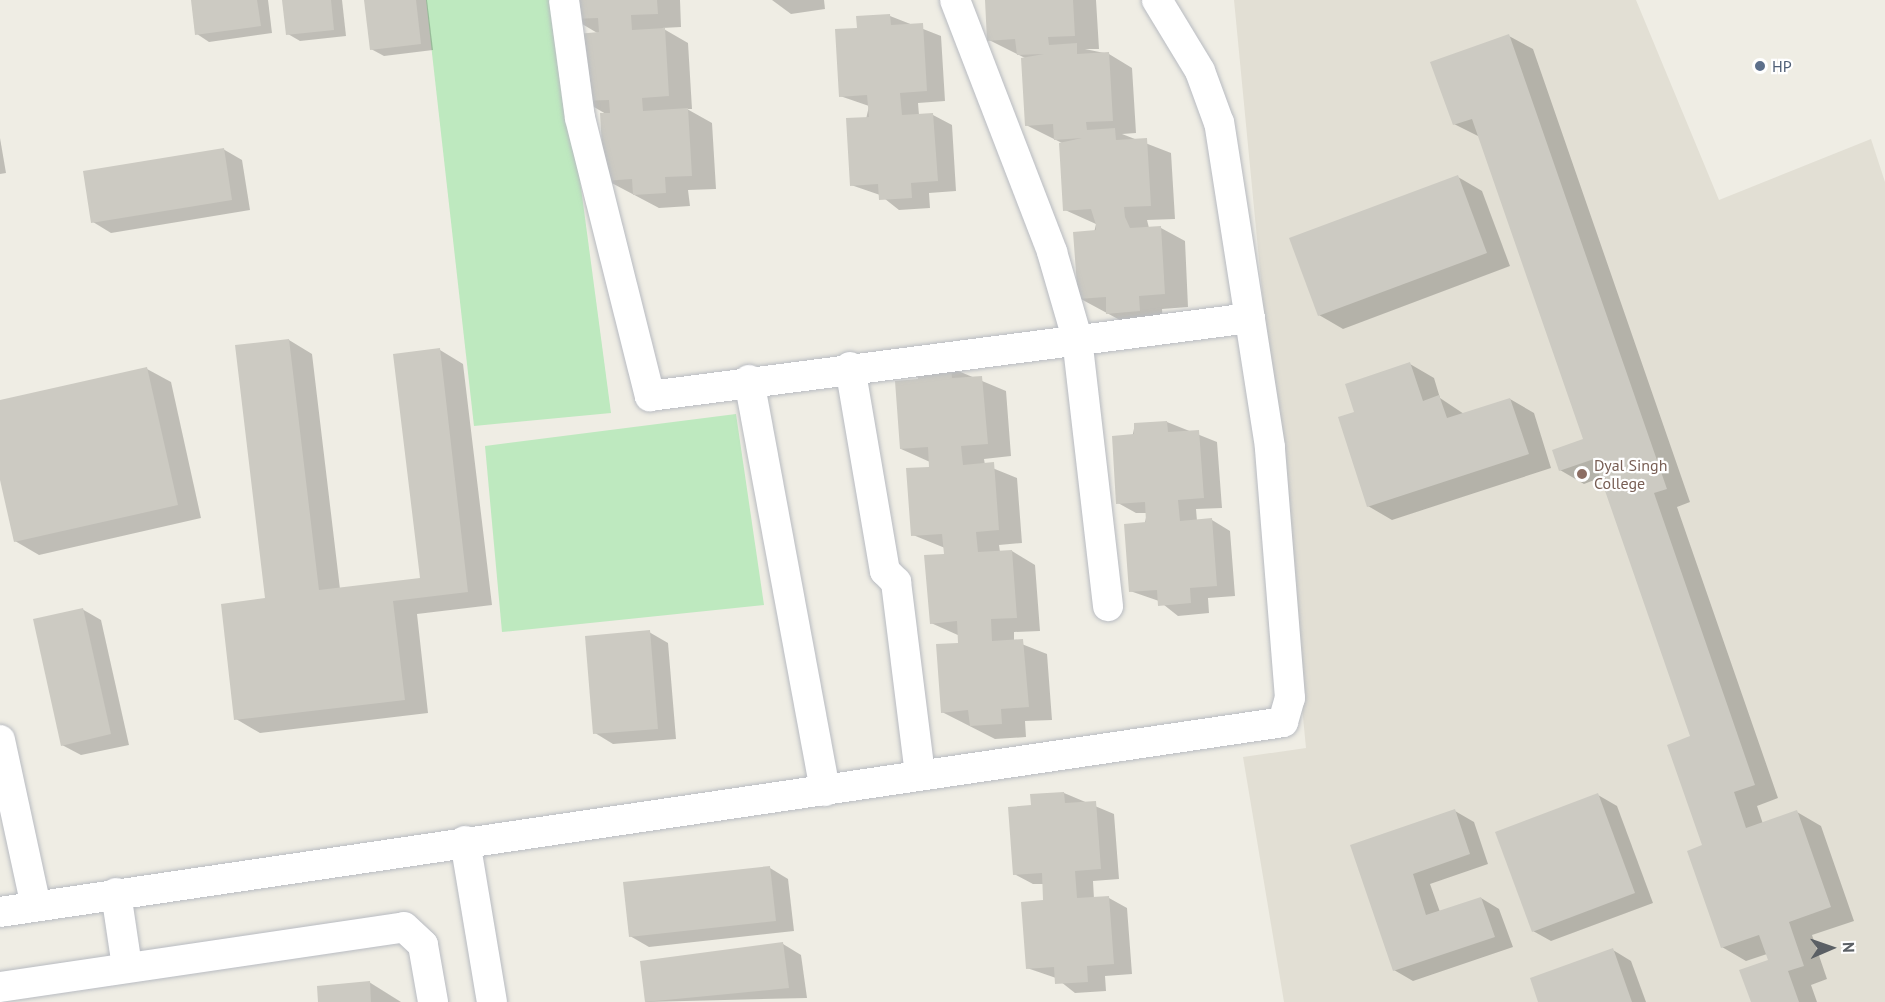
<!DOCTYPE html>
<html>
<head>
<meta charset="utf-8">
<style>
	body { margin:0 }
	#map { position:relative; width:1885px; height:1002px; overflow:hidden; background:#efede4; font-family:"PT Sans",sans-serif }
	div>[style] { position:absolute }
	.education>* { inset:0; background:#e2dfd4 }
	.green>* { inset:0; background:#bee9bf }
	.shadow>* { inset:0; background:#0003 }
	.building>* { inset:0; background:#cccac2 }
	.roads { filter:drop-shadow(0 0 2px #b8bbc1) drop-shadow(0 0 2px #b8bbc1) }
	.street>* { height:30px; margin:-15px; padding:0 15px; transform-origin:15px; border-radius:15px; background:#fff }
	.dots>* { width:16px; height:16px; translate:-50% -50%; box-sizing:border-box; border:3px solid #fff; border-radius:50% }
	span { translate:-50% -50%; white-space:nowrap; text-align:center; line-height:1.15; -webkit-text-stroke:4.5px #fff; paint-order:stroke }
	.service-label { font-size:16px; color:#4e5e75 }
	.left { translate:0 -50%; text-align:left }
	.education-label { font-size:16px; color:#785e54 }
	.north { position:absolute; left:1801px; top:918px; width:60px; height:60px; -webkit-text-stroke:4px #fff; paint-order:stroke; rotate:88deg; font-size:16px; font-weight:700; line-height:24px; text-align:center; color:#5b6065 }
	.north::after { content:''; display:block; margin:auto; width:21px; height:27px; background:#5b6065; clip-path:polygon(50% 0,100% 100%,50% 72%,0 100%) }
</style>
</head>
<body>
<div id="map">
	<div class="education">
		<i style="clip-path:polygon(1234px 0,1636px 0,1719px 200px,1871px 139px,1885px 182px,1885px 1002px,1284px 1002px,1243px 757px,1306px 748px)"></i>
	</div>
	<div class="green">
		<i style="clip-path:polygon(426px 0,556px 0,611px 413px,474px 426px)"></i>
		<i style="clip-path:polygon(736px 414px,764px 605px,502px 632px,485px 446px)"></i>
	</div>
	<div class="shadow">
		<i style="clip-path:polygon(192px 0,268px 0,272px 33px,209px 42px,197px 34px)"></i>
		<i style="clip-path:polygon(284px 0,342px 0,346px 36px,300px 41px,288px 34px)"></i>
		<i style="clip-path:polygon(366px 0,427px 0,433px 50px,384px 56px,371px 49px)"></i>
		<i style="clip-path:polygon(571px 0,680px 0,681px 27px,662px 28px,688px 43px,692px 109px,687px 109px,712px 123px,716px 189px,688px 190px,690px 206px,659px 208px,606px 180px,606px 114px,582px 100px,599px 34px,572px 18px)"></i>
		<i style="clip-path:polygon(772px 0,824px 0,825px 9px,791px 14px)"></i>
		<i style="clip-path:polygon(986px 0,1096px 0,1099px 49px,1085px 49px,1109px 54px,1132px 68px,1136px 133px,1122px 134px,1171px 153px,1175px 219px,1147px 220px,1149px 228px,1161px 228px,1185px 241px,1188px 307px,1162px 309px,1163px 324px,1131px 326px,1079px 298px,1096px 224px,1065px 210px,1064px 144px,1026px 125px,1025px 58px,989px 40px)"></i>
		<i style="clip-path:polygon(890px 16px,941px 36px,945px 101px,918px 103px,919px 115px,933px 115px,952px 125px,956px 191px,929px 193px,930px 208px,899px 210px,880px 195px,851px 185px,869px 106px,840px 96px,859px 29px)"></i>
		<i style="clip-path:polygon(1509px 36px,1533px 49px,1690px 502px,1677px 507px,1778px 798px,1757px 806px,1763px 824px,1797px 812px,1821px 826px,1854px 921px,1812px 935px,1827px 979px,1811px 985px,1817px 1002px,1752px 1002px,1770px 961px,1767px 954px,1746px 961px,1722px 947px,1692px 737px,1602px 477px,1584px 484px,1560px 470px,1585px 440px,1480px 137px,1454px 124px)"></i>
		<i style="clip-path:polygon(0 138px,6px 173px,0 174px)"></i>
		<i style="clip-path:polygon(223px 149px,242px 160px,250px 210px,111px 233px,93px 222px)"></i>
		<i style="clip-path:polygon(1458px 177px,1482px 191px,1510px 266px,1343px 329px,1319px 315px)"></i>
		<i style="clip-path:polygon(289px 340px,312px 354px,340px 589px,421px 579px,440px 350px,463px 364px,492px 605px,417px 614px,428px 713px,260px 733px,236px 719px,267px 600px)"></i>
		<i style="clip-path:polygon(1410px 364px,1434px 378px,1440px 398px,1464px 414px,1510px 399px,1534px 413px,1551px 468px,1392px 520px,1368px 506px,1356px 413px)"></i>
		<i style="clip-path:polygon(951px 368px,1006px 391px,1011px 456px,984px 459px,985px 465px,1017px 478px,1022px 543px,999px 545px,1000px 552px,1012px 551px,1035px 565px,1040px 631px,1014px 632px,1014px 641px,1047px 654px,1052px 720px,1025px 721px,1026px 737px,995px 739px,942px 712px,960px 636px,931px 623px,945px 548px,913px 535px,930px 462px,901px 449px,919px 381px)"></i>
		<i style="clip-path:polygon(147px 369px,171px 382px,201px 518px,39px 555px,15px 541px,0 473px,0 401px)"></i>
		<i style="clip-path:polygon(1167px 422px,1217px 442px,1222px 508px,1196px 509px,1197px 521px,1212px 520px,1230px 531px,1235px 596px,1208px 598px,1209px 613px,1178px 616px,1159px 601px,1130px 591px,1147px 513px,1136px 513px,1118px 503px,1135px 424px)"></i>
		<i style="clip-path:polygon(82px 609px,101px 620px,129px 745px,81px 755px,62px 745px)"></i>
		<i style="clip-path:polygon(649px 632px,668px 643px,676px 739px,613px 744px,595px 733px)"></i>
		<i style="clip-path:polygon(1064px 793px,1114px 814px,1119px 879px,1093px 881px,1094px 899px,1109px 898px,1127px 908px,1132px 974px,1105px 976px,1106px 991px,1075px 993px,1056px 978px,1027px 968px,1045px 901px,1044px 884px,1033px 884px,1014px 874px,1033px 806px)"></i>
		<i style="clip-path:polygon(1598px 795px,1617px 806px,1653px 903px,1551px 941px,1533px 931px)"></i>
		<i style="clip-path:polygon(1455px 811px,1474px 822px,1488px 864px,1430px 884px,1440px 912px,1481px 898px,1499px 909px,1513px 947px,1413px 981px,1394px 970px,1352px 846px)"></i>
		<i style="clip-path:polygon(770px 868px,788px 879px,794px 931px,649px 947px,630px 936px)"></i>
		<i style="clip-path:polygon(783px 944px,801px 955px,807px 998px,646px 1002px,641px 963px)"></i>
		<i style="clip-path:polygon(1613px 950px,1631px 961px,1646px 1002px,1540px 1002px)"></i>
		<i style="clip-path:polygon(369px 982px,401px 1002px,320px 1002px)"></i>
	</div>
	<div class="building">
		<i style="clip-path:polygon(191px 0,257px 0,261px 26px,195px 35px)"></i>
		<i style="clip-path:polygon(282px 0,331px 0,334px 30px,286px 35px)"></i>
		<i style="clip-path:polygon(364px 0,416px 0,421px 44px,370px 50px)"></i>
		<i style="clip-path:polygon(569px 0,657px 0,658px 14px,631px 15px,632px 30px,665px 28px,669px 96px,642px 98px,643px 111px,688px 108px,692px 176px,665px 177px,666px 193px,633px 195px,632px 179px,604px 181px,600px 113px,610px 113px,609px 100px,581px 101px,577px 34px,599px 32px,598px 18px,570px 19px)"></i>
		<i style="clip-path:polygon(985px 0,1073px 0,1075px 36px,1048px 37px,1049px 45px,1077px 43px,1077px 54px,1109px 52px,1113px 121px,1086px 122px,1087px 130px,1115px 128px,1116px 140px,1147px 138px,1151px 206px,1124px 207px,1125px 217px,1130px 228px,1161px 226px,1165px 294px,1139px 296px,1140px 311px,1106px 314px,1106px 297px,1078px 299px,1073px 232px,1096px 230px,1096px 225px,1091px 209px,1063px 211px,1059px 143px,1082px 138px,1054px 140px,1053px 124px,1025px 126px,1021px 58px,1044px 54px,1017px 55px,1015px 39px,987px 41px)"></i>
		<i style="clip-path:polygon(890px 14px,891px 25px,923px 23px,927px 91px,900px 93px,902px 115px,933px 113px,938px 181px,911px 183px,912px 198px,879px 200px,878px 184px,850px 186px,846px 118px,869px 117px,867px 95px,839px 97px,835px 29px,857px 28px,856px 16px)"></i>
		<i style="clip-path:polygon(1509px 34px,1667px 489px,1654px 493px,1755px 785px,1734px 792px,1746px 828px,1797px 810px,1831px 907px,1789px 922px,1804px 966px,1788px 971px,1799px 1002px,1751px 1002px,1739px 970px,1768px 960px,1759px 935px,1721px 948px,1687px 851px,1702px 845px,1667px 745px,1690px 736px,1594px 459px,1559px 471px,1552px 450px,1583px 439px,1472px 119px,1453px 125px,1430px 62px)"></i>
		<i style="clip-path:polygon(224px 148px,232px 200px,91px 223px,83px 171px)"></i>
		<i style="clip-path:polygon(1458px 175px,1487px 253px,1318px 316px,1289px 238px)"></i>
		<i style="clip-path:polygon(289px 339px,319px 590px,420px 578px,393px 354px,440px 348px,468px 592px,393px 601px,405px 700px,234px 720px,221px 604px,265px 598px,235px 345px)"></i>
		<i style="clip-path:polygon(1410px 362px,1423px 401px,1439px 395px,1447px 418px,1510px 398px,1529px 454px,1367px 507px,1338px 417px,1354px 412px,1345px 384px)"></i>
		<i style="clip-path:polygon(951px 366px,952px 378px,982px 376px,988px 444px,961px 446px,963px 465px,994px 462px,999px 530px,976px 532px,978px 552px,1012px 550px,1017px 618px,991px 619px,992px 641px,1023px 639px,1029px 707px,1001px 709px,1002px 724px,970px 726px,968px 710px,941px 713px,936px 644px,958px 643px,957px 621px,930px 624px,924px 555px,944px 554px,942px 534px,911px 536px,906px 468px,929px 467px,928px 447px,900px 449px,895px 381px,918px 379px,917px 369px)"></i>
		<i style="clip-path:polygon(147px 367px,178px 505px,14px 542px,0 480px,0 400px)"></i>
		<i style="clip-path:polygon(1167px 421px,1168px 432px,1199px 430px,1204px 498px,1178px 500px,1180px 521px,1212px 518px,1217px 586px,1190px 588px,1191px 603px,1158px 606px,1157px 590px,1129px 592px,1124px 524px,1146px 522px,1145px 502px,1116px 504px,1112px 436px,1134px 434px,1134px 423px)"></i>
		<i style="clip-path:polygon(83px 608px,111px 734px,61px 746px,33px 619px)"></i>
		<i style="clip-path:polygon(650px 630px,658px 729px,593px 734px,585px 636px)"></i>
		<i style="clip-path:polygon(1064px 792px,1065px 803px,1096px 801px,1101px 869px,1075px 871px,1077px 898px,1109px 896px,1114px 964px,1087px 966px,1088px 982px,1055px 984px,1054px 967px,1026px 969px,1021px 902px,1043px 900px,1042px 873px,1013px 875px,1008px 807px,1031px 805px,1030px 794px)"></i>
		<i style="clip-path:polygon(1598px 793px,1635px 893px,1532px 932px,1495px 832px)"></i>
		<i style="clip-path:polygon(1455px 809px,1470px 854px,1413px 874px,1426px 915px,1481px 897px,1495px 937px,1393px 971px,1350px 845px)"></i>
		<i style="clip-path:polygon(770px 866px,776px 921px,629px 937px,623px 882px)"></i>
		<i style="clip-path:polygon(783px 942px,789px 988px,645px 1002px,640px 961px)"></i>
		<i style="clip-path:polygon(1613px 948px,1632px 1002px,1538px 1002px,1530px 978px)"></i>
		<i style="clip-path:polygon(370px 981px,371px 1002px,318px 1002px,317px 986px)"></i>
	</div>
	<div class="roads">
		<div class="street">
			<i style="left:564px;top:0;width:119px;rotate:82.3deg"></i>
			<i style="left:580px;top:118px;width:287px;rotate:75.9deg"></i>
			<i style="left:650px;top:396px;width:605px;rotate:-7.41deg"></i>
			<i style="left:955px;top:0;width:270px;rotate:68.9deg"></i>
			<i style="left:1052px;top:252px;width:90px;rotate:73.8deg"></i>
			<i style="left:1077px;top:338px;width:270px;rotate:83.4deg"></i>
			<i style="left:850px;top:367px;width:207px;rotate:80.3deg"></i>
			<i style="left:885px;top:571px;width:16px;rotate:45deg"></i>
			<i style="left:896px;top:582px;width:194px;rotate:82.9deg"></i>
			<i style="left:749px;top:380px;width:418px;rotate:79.5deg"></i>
			<i style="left:0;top:740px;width:170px;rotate:77.8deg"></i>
			<i style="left:465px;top:841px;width:163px;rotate:80.5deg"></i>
			<i style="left:116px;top:893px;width:75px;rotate:81.5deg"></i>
			<i style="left:0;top:912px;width:1297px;rotate:-8.42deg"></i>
			<i style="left:1283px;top:722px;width:25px;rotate:-74deg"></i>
			<i style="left:1290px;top:698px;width:252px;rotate:-94.6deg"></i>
			<i style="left:1270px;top:447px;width:328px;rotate:-98.9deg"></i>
			<i style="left:1219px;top:123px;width:55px;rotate:-110.1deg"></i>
			<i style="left:1200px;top:71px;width:83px;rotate:-121.2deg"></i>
			<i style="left:0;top:987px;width:408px;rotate:-8.4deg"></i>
			<i style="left:404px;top:927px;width:26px;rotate:43deg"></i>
			<i style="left:423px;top:945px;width:58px;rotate:80deg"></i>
		</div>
	</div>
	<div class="dots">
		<i style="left:1760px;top:66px;background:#5c6f8a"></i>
		<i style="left:1582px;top:474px;background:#8d6e63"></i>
	</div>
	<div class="service-label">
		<span class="left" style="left:1772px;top:66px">HP</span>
	</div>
	<div class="education-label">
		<span class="left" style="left:1594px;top:474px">Dyal Singh<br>College</span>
	</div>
	<div class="north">N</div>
</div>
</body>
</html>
